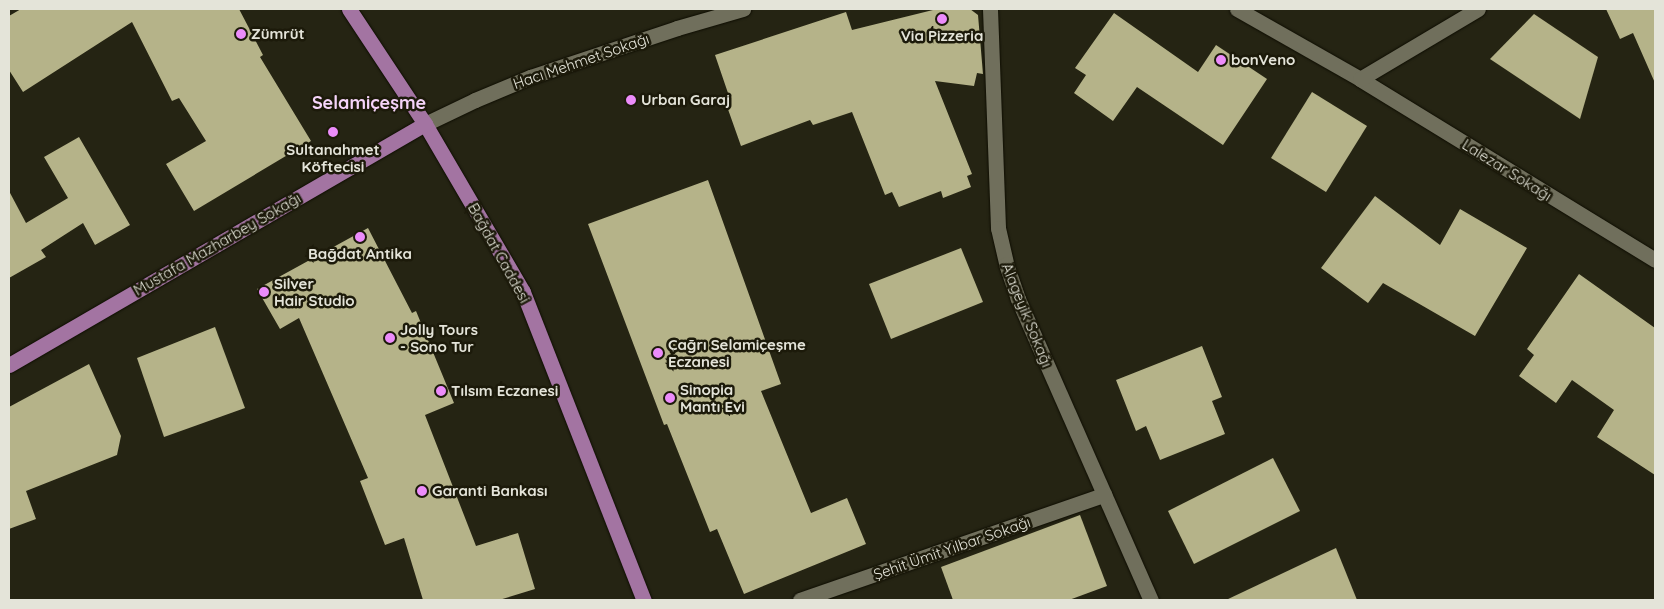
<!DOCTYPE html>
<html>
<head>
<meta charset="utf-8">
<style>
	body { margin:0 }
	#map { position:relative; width:1664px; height:609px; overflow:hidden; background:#252413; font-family:Quicksand,sans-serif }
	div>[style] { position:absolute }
	.building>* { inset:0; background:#b5b389 }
	.roads { filter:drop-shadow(0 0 1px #0e0d01) drop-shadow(0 0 1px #0e0d01) }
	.minor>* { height:15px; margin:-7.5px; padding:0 7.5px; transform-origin:7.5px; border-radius:7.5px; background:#706f5c }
	.major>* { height:15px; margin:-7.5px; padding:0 7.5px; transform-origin:7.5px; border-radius:7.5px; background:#a374a2 }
	.dots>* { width:14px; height:14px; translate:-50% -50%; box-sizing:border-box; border:2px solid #1c1a0a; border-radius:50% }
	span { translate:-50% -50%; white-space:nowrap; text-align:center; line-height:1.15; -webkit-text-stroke:5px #1c1a0a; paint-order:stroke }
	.poi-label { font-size:15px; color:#e4e4d9; font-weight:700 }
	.left { translate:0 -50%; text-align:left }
	.street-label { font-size:15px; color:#e4e4d9 }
	.quarter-label { font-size:18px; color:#f5d4f9; font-weight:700 }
	.frame { position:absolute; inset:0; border:10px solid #e4e4d9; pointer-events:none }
</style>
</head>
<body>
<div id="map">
	<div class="building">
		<i style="clip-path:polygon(21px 9px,239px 9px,263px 55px,260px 57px,311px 141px,194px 211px,166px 164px,206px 141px,179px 98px,172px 101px,132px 22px,23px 92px,9px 70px,9px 16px)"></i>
		<i style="clip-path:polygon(937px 9px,970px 9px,978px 15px,983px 74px,977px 73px,974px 86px,935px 81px,972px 174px,967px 176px,971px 187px,943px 198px,941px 191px,899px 207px,892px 192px,885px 195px,852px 112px,813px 125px,810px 120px,741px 146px,724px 98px,729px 96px,715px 55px,846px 12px,852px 30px)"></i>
		<i style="clip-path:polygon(1606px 9px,1655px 9px,1655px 83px,1633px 33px,1620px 39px)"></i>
		<i style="clip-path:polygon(1114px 13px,1198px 72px,1216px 45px,1267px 79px,1223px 145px,1137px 87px,1113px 121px,1074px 93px,1086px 75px,1075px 68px)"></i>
		<i style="clip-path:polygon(1534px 14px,1598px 57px,1580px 119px,1490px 59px)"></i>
		<i style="clip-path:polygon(1312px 92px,1367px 126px,1326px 192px,1271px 158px)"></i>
		<i style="clip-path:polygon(79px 137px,130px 225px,95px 245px,83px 223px,41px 250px,46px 257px,9px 278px,9px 191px,26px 223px,68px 198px,44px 157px)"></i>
		<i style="clip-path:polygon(708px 180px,781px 384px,761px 391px,811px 513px,847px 498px,866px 544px,744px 594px,717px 529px,710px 532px,667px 424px,664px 425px,588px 224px)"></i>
		<i style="clip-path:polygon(1375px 196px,1440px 245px,1460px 209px,1527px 248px,1475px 336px,1383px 283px,1368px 303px,1321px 268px)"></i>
		<i style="clip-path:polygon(368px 228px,412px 313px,416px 311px,454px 403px,425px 415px,476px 546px,518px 533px,535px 589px,499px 600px,423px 600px,404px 538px,385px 545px,360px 481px,368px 478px,299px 318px,280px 329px,257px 289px)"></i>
		<i style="clip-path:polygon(961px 248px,983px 302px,891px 339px,869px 284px)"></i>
		<i style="clip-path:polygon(1579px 274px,1655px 328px,1655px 475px,1597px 437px,1614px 410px,1572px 380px,1556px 403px,1519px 376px,1534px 355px,1527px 349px)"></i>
		<i style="clip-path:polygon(215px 327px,245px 408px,164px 437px,137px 358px)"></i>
		<i style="clip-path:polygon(1202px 346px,1222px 397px,1212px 401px,1225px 434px,1160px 460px,1146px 426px,1136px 431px,1116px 380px)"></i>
		<i style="clip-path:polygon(89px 364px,121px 436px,117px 455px,26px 491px,36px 519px,9px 529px,9px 407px)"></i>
		<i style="clip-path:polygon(1273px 458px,1300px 511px,1194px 564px,1168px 511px)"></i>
		<i style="clip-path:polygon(1080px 515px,1107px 586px,1069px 600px,953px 600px,941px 567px)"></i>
		<i style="clip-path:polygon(1336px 548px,1357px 600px,1226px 600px)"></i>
	</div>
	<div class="roads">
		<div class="minor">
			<i style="left:990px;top:9px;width:219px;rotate:87.9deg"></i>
			<i style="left:998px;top:228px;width:37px;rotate:77deg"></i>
			<i style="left:1006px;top:264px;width:37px;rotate:71deg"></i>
			<i style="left:1018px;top:299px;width:329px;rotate:66.2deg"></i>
			<i style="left:1237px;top:9px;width:142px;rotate:29.6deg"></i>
			<i style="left:1360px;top:79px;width:346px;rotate:31.5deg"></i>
			<i style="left:1360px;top:79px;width:137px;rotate:-30.7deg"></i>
			<i style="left:425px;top:124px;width:55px;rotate:-25.6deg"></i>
			<i style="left:475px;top:100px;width:60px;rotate:-22.7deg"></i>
			<i style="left:530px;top:77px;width:155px;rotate:-18.4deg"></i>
			<i style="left:677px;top:28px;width:69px;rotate:-16.1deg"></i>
			<i style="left:800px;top:600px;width:322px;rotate:-19.1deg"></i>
		</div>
		<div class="major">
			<i style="left:349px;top:9px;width:138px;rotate:56.5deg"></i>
			<i style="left:425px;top:124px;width:194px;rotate:59.7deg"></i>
			<i style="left:523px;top:292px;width:331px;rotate:68.6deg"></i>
			<i style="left:9px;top:365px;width:481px;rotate:-30.1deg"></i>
		</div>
	</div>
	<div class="dots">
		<i style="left:942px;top:19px;background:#ec8cfa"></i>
		<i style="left:241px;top:34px;background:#ec8cfa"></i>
		<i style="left:1221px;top:60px;background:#ec8cfa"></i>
		<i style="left:631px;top:100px;background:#ec8cfa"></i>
		<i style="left:333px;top:132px;background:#ec8cfa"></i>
		<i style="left:360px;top:237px;background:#ec8cfa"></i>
		<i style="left:264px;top:292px;background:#ec8cfa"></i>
		<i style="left:390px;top:338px;background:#ec8cfa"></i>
		<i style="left:658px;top:353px;background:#ec8cfa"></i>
		<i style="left:441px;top:391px;background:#ec8cfa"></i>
		<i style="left:670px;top:398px;background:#ec8cfa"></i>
		<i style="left:422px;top:491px;background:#ec8cfa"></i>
	</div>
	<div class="poi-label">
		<span class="left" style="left:251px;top:34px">Zümrüt</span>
		<span style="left:942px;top:36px">Via Pizzeria</span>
		<span class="left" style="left:1231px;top:60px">bonVeno</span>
		<span class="left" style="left:641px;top:100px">Urban Garaj</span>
		<span style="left:333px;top:158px">Sultanahmet<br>Köftecisi</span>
		<span style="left:360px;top:254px">Bağdat Antika</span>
		<span class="left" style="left:274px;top:292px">Silver<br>Hair Studio</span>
		<span class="left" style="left:400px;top:338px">Jolly Tours<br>- Sono Tur</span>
		<span class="left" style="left:668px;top:353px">Çağrı Selamiçeşme<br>Eczanesi</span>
		<span class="left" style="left:680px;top:398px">Sinopia<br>Mantı Evi</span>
		<span class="left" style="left:451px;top:391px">Tılsım Eczanesi</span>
		<span class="left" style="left:432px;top:491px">Garanti Bankası</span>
	</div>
	<div class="street-label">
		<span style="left:581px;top:61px;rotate:-19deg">Hacı Mehmet Sokağı</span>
		<span style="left:1507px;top:170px;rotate:32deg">Lalezar Sokağı</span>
		<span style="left:217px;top:244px;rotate:-30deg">Mustafa Mazharbey Sokağı</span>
		<span style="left:499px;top:253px;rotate:61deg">Bağdat Caddesi</span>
		<span style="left:1027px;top:315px;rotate:68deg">Alageyik Sokağı</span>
		<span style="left:952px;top:548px;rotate:-19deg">Şehit Ümit Yılbar Sokağı</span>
	</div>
	<div class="quarter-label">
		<span style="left:369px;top:103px">Selamiçeşme</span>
	</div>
	<div class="frame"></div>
</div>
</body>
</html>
